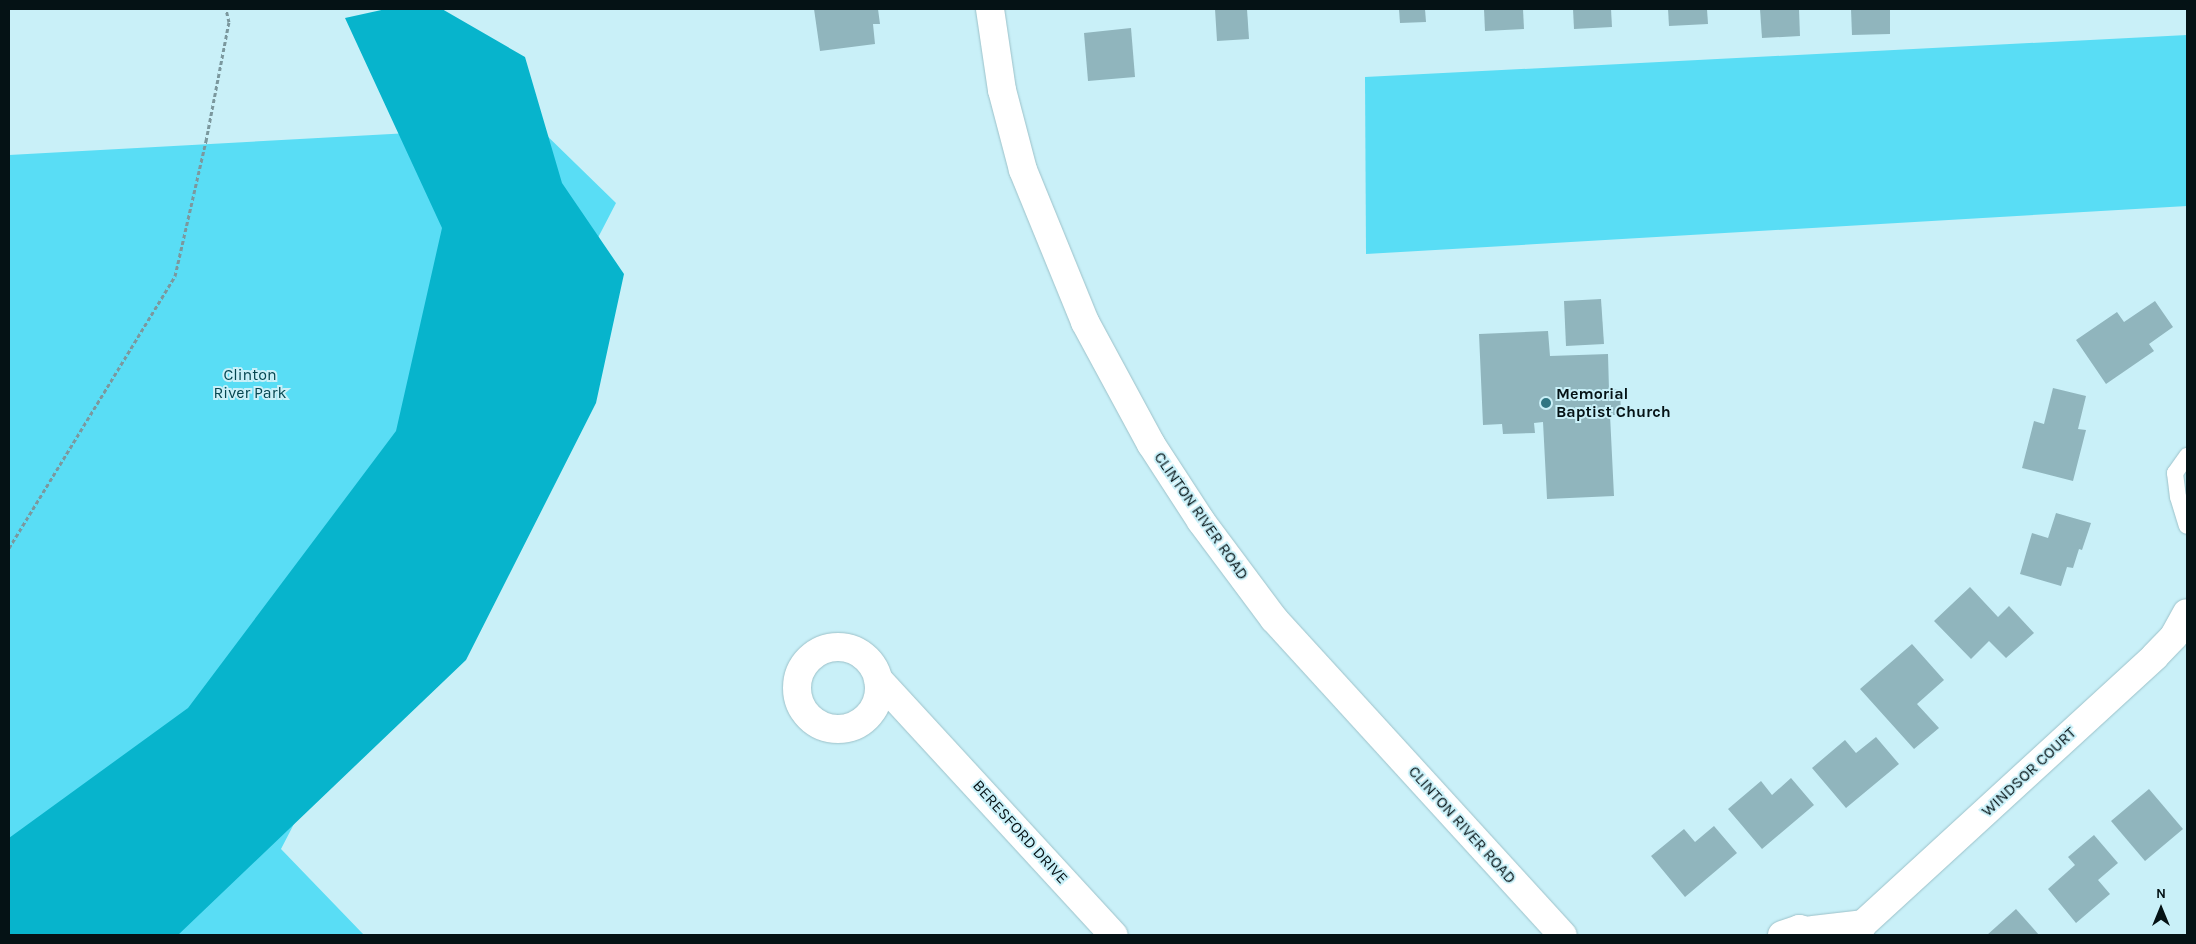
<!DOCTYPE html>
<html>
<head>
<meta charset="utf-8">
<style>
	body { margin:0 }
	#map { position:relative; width:2196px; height:944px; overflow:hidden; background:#c9f0f8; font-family:Karla,sans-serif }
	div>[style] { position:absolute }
	.green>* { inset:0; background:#59ddf5 }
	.water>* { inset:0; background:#07b4cc }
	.building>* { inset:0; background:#90b5bd }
	.path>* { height:3px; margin-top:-1.5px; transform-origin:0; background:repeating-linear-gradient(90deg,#7b989e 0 4px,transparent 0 6.5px) }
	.roads { filter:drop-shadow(0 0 1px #9cc1c9) drop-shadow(0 0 1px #9cc1c9) }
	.service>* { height:16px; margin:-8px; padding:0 8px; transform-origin:8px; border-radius:8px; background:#fff }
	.minor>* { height:28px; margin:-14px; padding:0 14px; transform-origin:14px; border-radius:14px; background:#fff }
	.minor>.ring { margin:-14px; padding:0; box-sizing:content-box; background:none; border:28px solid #fff; border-radius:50% }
	.tertiary>* { height:28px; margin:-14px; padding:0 14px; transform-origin:14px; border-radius:14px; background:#fff }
	.dots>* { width:14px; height:14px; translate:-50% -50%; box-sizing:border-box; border:2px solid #c9f0f8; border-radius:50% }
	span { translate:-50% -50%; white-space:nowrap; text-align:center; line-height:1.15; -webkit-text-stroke:4px #c9f0f8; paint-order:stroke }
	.park-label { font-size:16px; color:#054650 }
	.poi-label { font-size:16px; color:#051215; font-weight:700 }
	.left { translate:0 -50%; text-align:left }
	.street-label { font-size:16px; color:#051215 }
	.frame { position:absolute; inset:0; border:10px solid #051215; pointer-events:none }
	.north { position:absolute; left:2136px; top:884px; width:50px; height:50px; -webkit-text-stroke:4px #c9f0f8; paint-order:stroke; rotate:0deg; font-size:14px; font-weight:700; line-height:20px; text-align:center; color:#051215 }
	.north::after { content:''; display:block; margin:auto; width:18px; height:22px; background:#051215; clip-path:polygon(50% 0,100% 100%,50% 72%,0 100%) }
</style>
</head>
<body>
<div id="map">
	<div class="green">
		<i style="clip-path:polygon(2187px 35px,2187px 206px,1366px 254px,1365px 77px)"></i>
		<i style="clip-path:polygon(537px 126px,616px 203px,281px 849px,364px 935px,9px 935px,9px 155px)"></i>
	</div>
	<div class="water">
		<i style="clip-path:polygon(386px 9px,442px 9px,525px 57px,562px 183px,624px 274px,596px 403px,466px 660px,178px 935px,9px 935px,9px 838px,188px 708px,396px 431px,442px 228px,345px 18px)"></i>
	</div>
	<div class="building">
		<i style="clip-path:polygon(814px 9px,878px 9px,880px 24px,873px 24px,875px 44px,820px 51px)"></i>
		<i style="clip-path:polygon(1215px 9px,1247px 9px,1249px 39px,1217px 41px)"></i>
		<i style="clip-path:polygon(1399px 9px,1425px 9px,1426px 22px,1400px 23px)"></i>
		<i style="clip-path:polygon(1484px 9px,1523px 9px,1524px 29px,1485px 31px)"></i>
		<i style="clip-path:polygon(1573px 9px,1611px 9px,1612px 27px,1574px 29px)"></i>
		<i style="clip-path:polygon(1668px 9px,1707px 9px,1708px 24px,1669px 26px)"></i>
		<i style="clip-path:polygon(1760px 9px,1799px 9px,1800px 36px,1762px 38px)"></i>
		<i style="clip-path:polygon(1851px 9px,1890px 9px,1890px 34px,1852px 35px)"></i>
		<i style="clip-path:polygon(1131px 28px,1135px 77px,1088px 81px,1084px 33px)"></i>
		<i style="clip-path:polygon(1601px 299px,1604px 344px,1566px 346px,1564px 301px)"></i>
		<i style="clip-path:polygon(2155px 301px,2173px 327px,2149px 344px,2154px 351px,2106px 384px,2076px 340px,2117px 312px,2124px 322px)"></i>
		<i style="clip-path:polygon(1548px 331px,1550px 356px,1608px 354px,1609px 390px,1620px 389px,1621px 415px,1610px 415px,1614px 496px,1547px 499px,1543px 422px,1534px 423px,1535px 433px,1503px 434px,1502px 424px,1483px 425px,1479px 334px)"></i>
		<i style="clip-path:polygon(2053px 388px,2086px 396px,2078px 429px,2086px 430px,2073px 481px,2022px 468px,2034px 421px,2044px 424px)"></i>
		<i style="clip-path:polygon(2056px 513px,2091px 523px,2082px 550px,2079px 549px,2073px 568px,2067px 567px,2061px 586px,2020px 574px,2032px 533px,2048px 538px)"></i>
		<i style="clip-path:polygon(1970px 587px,1998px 617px,2009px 606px,2034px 633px,2006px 658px,1989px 641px,1971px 659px,1934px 621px)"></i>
		<i style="clip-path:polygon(1912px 644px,1944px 680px,1917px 704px,1939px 728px,1914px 749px,1860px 689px)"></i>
		<i style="clip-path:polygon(1876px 737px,1899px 764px,1846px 808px,1812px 768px,1845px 740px,1856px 753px)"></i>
		<i style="clip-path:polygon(1791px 778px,1814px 805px,1762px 849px,1728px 809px,1761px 781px,1772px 795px)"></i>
		<i style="clip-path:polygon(2149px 789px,2183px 829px,2145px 861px,2111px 821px)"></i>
		<i style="clip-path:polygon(1714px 826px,1737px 853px,1685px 897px,1651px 856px,1684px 829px,1695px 842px)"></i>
		<i style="clip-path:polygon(2094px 835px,2118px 863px,2098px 880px,2110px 894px,2076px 923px,2048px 889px,2075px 865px,2068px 857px)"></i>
		<i style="clip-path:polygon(2016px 909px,2039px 935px,1987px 935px)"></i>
	</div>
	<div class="path">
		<i style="left:9px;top:548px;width:319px;rotate:-58.6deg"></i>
		<i style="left:175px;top:276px;width:139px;rotate:-77.1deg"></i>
		<i style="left:206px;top:141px;width:121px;rotate:-79.1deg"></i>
		<i style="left:229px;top:22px;width:13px;rotate:-103deg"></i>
	</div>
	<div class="roads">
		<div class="service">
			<i style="left:2187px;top:456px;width:21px;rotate:125deg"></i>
			<i style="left:2175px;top:473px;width:24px;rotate:83deg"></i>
			<i style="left:2178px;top:497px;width:30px;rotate:73deg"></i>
		</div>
		<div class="minor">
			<i class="ring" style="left:797px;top:647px;width:54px;height:54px"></i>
			<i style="left:878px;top:679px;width:348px;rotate:47.4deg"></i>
			<i style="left:1813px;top:930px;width:50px;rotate:-6.8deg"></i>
			<i style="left:1782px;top:935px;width:18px;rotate:-19deg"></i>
			<i style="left:1799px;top:929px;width:27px;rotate:13deg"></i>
			<i style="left:1857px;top:935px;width:13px;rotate:-61deg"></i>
			<i style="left:1863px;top:924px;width:396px;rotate:-42.5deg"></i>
			<i style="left:2155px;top:656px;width:28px;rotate:-46deg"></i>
			<i style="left:2174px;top:636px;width:26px;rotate:-61deg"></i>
		</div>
		<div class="tertiary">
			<i style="left:990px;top:9px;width:82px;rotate:81.6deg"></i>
			<i style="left:1002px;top:90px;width:83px;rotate:75.3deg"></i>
			<i style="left:1023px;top:170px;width:164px;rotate:67.8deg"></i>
			<i style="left:1085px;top:322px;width:139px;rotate:61.6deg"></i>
			<i style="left:1151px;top:444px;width:92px;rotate:57deg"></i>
			<i style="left:1201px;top:521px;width:122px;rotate:53.3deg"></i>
			<i style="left:1274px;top:619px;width:428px;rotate:47.6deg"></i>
		</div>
	</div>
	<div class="dots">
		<i style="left:1546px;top:403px;background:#307683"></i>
	</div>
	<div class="park-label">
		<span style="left:250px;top:384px">Clinton<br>River Park</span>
	</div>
	<div class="poi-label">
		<span class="left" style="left:1556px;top:403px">Memorial<br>Baptist Church</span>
	</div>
	<div class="street-label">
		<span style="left:1201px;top:516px;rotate:55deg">CLINTON RIVER ROAD</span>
		<span style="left:2029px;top:772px;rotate:-43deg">WINDSOR COURT</span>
		<span style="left:1462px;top:825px;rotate:48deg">CLINTON RIVER ROAD</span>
		<span style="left:1020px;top:832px;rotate:48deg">BERESFORD DRIVE</span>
	</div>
	<div class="frame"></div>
	<div class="north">N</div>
</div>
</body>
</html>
